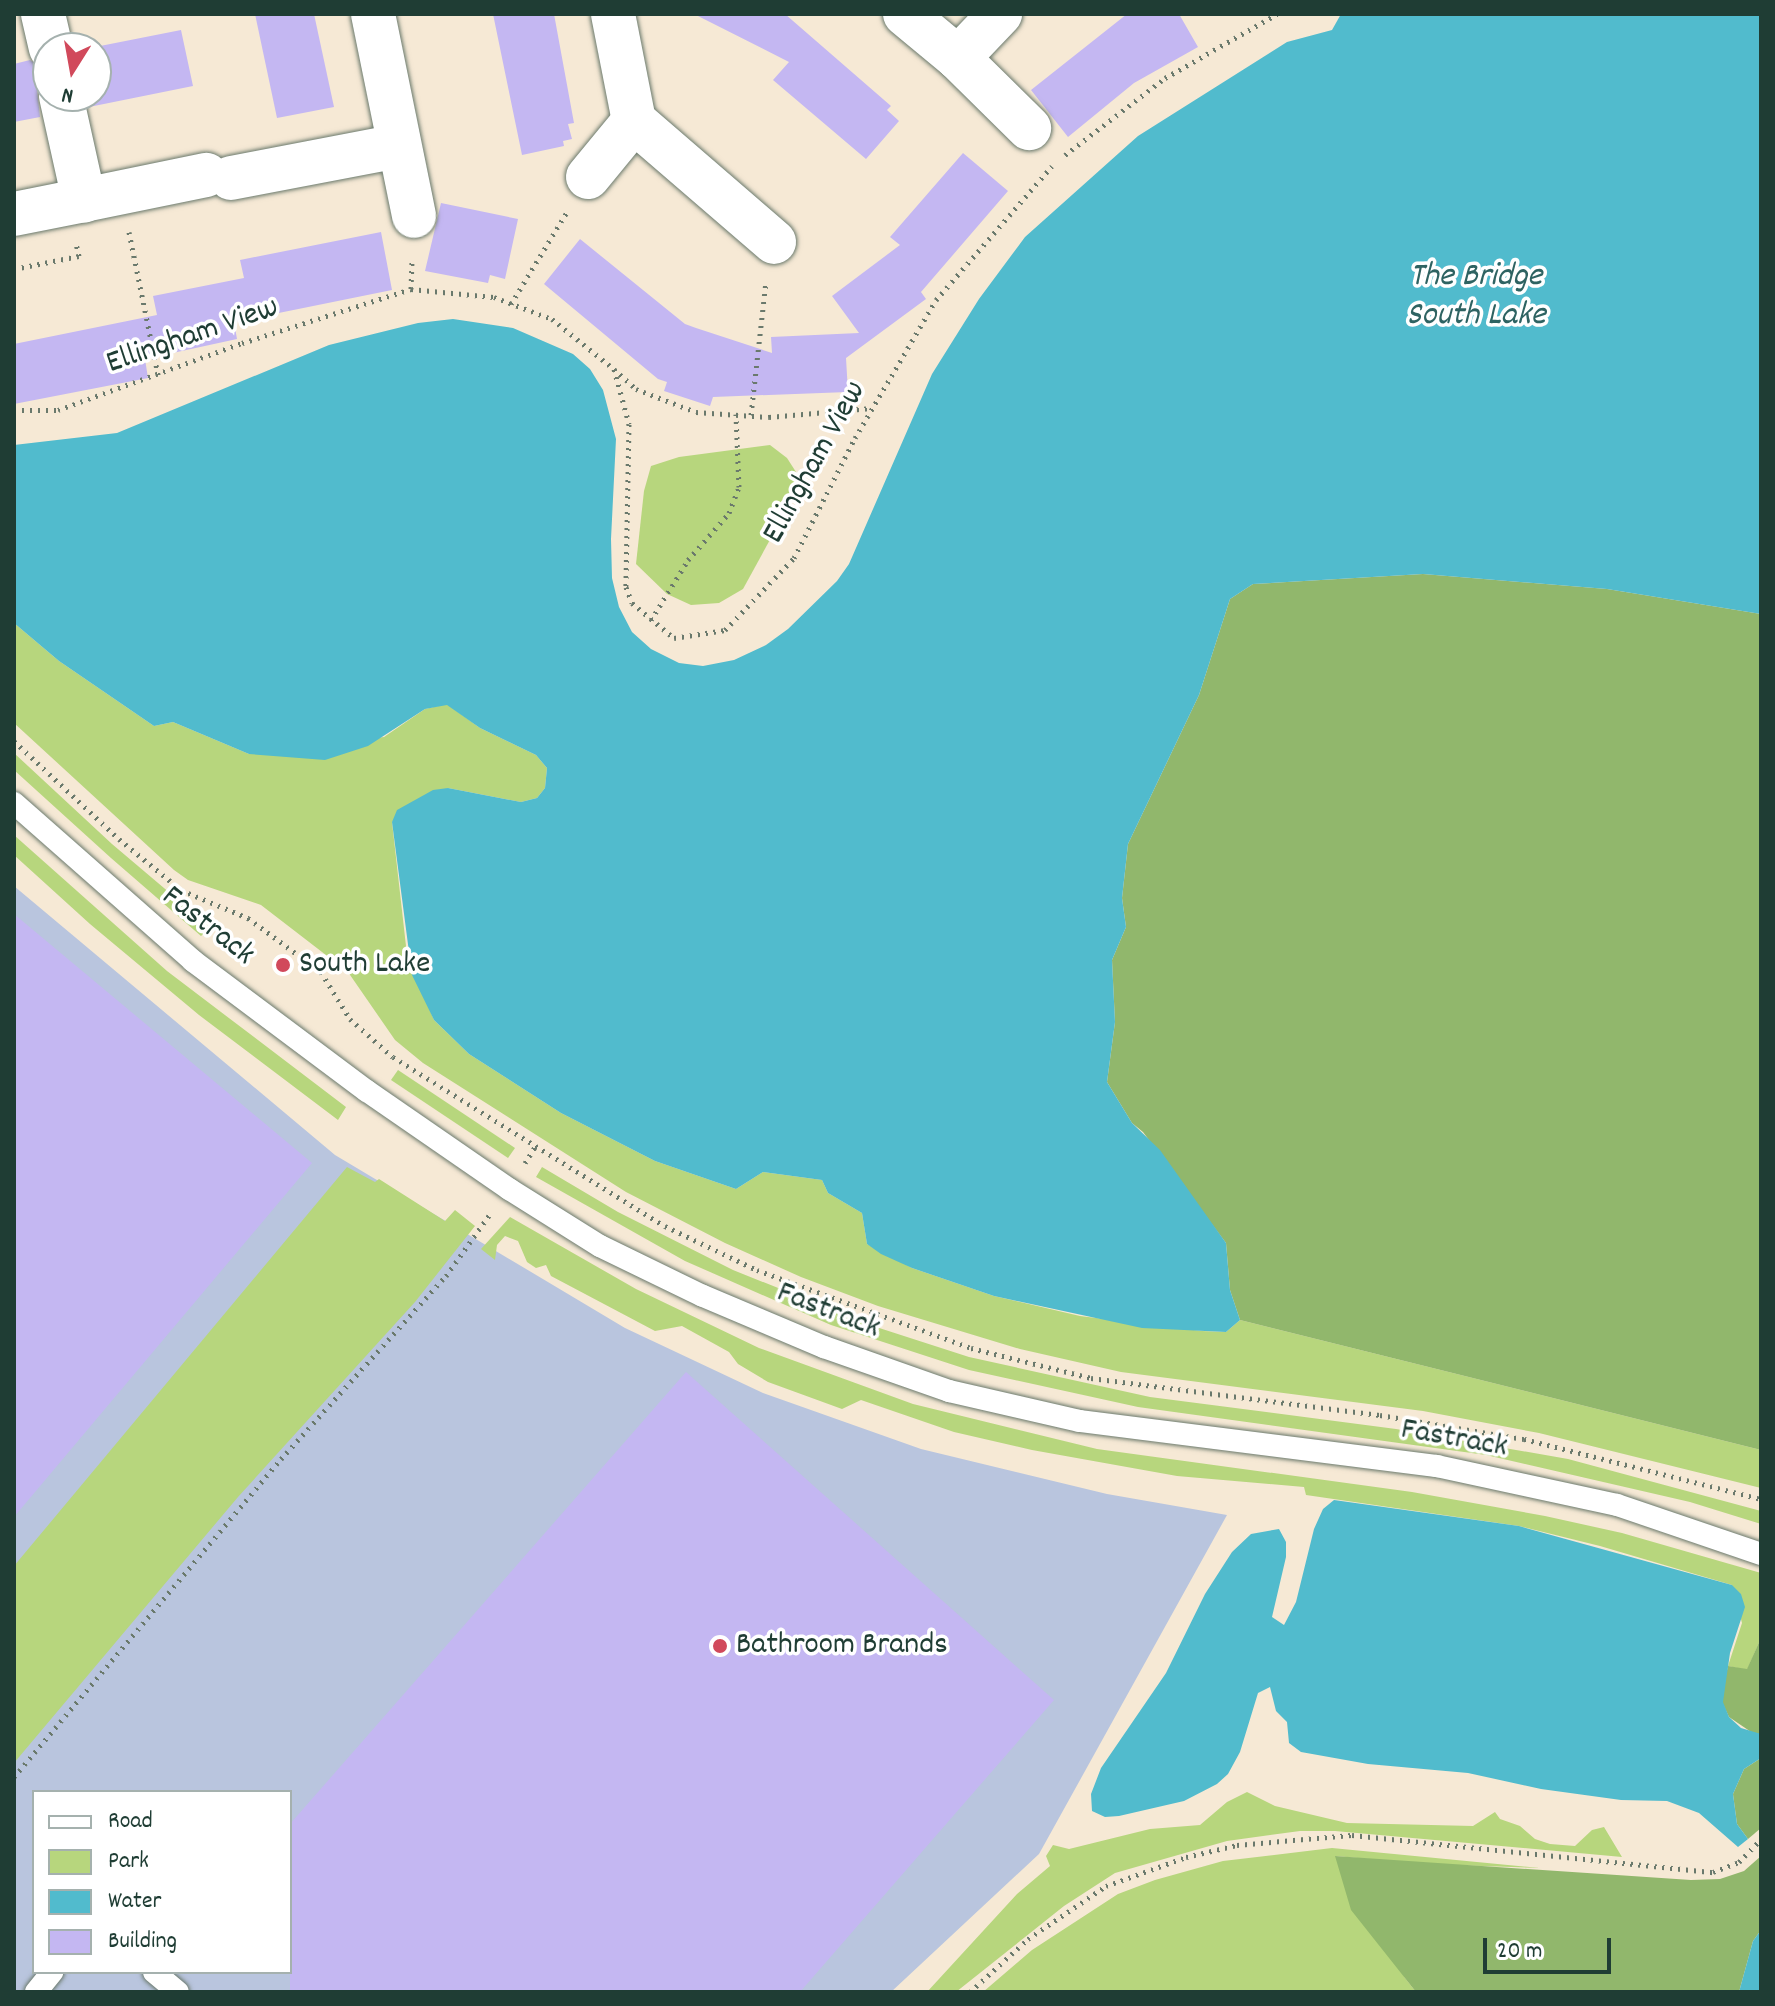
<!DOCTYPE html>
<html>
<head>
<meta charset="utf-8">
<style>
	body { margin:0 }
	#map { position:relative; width:1775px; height:2006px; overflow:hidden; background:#f6e9d5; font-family:Dekko,sans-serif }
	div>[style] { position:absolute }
	.industrial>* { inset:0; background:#b9c5de }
	.green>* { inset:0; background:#b7d67d }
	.forest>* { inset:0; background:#91b76c }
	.water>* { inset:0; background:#51bbcd }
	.building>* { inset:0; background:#c4b7f2 }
	.path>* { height:5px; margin-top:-2.5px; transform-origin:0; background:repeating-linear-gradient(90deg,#6a796c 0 2px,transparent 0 8px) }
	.roads { filter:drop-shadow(0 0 2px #6a796c) drop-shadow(0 0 2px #6a796c) }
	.service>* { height:22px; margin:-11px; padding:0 11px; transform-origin:11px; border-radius:11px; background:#fff }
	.minor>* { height:44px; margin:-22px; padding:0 22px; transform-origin:22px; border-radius:22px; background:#fff }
	.dots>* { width:22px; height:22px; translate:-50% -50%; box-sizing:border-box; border:4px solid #fff; border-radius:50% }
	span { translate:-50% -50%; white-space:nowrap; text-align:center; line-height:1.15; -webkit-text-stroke:7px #fff; paint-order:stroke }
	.street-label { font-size:32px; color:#1f3d34 }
	.poi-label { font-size:32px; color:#1f3d34 }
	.left { translate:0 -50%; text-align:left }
	.water-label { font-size:34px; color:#2e6362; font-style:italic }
	.frame { position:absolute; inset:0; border:16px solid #1f3d34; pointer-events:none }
	.legend { position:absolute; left:32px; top:1790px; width:260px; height:184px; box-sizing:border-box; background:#fff; border:2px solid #a5b1ae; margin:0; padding:10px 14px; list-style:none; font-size:24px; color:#1f3d34 }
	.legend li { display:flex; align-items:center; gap:16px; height:40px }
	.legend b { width:40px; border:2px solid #a5b1ae }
	.north { position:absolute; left:32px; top:32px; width:80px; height:80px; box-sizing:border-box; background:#fff; border:2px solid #a5b1ae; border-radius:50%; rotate:191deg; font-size:22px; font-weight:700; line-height:32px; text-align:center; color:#1f3d34 }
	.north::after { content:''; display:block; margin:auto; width:28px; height:36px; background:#d1495b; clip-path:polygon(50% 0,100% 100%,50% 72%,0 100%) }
	.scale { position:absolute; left:1483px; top:1938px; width:128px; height:36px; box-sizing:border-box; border:4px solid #1f3d34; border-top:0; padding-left:10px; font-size:24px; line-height:28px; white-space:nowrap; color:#1f3d34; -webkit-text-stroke:6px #fff; paint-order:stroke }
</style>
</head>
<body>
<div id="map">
	<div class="industrial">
		<i style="clip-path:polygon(evenodd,14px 886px,335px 1155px,625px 1328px,763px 1393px,921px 1449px,1107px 1494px,1227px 1515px,1039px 1854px,891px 1992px,14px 1992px,14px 886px,34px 1792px,290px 1792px,290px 1972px,34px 1972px,34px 1792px)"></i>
	</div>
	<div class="green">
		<i style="clip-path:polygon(770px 445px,787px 458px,796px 472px,795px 494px,743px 589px,719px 603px,691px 605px,667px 594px,636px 564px,644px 491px,651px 466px,679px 457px)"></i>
		<i style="clip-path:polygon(14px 623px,59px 661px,154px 726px,173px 722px,249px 754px,384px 737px,425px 709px,447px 704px,480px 728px,536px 755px,547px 768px,545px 788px,537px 798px,521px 802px,448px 788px,392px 822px,407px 955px,434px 1020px,469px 1054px,561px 1113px,655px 1161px,736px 1189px,763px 1172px,822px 1180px,828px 1193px,862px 1213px,867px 1244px,912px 1268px,994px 1296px,1080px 1316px,1202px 1331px,1226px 1332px,1240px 1320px,1761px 1450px,1761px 1488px,1539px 1433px,1423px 1411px,1121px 1372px,1020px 1349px,878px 1306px,801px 1277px,725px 1243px,626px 1192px,423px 1063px,395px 1040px,348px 972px,261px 905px,188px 880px,174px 870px,14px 723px)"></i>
		<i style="clip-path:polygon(14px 753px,112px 844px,210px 927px,201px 936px,111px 858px,14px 770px)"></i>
		<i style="clip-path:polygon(14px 835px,167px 971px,346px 1107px,338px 1120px,199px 1015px,90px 924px,14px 855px)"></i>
		<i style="clip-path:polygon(398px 1070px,515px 1148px,508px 1158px,391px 1080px)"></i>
		<i style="clip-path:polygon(347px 1167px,375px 1182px,379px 1179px,445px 1221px,455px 1210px,475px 1226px,415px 1302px,238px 1497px,14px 1763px,14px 1566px)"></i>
		<i style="clip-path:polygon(542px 1167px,618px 1212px,733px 1270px,873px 1326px,969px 1357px,1150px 1397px,1396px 1429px,1568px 1459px,1761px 1511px,1761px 1524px,1690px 1502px,1486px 1455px,1138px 1407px,969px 1370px,831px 1325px,685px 1261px,536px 1177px)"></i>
		<i style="clip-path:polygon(510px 1217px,636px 1289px,759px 1348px,913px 1404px,1097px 1449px,1412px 1492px,1545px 1516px,1622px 1533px,1761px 1573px,1761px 1638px,1747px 1670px,1728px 1666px,1742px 1623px,1732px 1585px,1600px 1546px,1519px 1526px,1306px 1495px,1304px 1487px,1177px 1476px,1032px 1450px,954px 1432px,861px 1400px,842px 1409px,768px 1382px,738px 1364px,729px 1352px,682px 1326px,655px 1331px,551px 1276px,546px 1265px,536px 1268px,527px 1262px,518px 1241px,505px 1236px,497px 1245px,495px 1260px,481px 1249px)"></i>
		<i style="clip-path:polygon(1247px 1792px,1275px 1806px,1347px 1823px,1473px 1826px,1495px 1812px,1500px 1819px,1520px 1826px,1535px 1839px,1550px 1844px,1575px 1846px,1592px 1830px,1604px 1827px,1622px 1857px,1335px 1831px,1300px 1831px,1227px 1841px,1115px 1873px,1064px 1906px,956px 1992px,927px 1992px,1017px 1894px,1050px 1866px,1046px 1856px,1053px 1845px,1069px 1849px,1150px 1829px,1200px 1825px,1227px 1802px)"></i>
		<i style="clip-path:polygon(1332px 1848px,1540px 1868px,1424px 1864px,1336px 1856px,1405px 1978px,1416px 1992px,983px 1992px,1032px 1950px,1118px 1894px,1155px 1880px,1223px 1861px)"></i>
	</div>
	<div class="forest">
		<i style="clip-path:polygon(1423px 574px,1607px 589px,1761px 614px,1761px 1450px,1240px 1320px,1230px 1290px,1226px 1243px,1143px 1132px,1132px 1123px,1107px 1082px,1115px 1022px,1112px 960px,1126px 927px,1122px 898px,1128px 844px,1199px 695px,1230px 599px,1253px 584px)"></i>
		<i style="clip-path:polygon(1761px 1638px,1761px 1734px,1754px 1734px,1729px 1717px,1722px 1702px,1723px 1688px,1728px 1666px,1747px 1669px)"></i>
		<i style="clip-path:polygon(1761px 1758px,1761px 1828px,1748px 1839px,1737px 1824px,1733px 1794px,1744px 1769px)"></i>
		<i style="clip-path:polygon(1335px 1856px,1691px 1880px,1720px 1879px,1744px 1871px,1761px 1856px,1761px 1930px,1753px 1941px,1739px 1992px,1416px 1992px,1351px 1910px)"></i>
	</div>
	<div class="water">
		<i style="clip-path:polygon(1341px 14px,1761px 14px,1761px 614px,1607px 589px,1423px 574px,1253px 584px,1230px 599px,1199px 695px,1128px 844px,1122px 898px,1126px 927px,1112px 960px,1115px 1022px,1107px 1082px,1132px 1123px,1160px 1150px,1226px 1243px,1230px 1290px,1240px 1320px,1226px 1332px,1142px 1328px,994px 1296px,912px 1268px,881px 1254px,867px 1244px,862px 1213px,828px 1193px,822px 1180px,763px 1172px,736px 1189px,655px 1161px,561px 1113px,469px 1054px,434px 1020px,412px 975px,392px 822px,397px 810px,433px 790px,448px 788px,521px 802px,537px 798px,545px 788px,547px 768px,536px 755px,480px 728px,447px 705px,425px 709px,368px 746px,325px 760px,249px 754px,173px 722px,154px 726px,59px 661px,14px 623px,14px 445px,117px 433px,329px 345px,418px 323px,453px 319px,513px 328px,573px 354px,590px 369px,603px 390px,616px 439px,611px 539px,612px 578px,619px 607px,632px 632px,651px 649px,679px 663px,703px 666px,734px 660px,766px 645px,788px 629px,837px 581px,849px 564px,932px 374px,979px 299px,1025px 237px,1138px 136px,1287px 42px,1332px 30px)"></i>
		<i style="clip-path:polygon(1334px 1500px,1519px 1526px,1732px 1585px,1741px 1594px,1745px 1607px,1730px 1653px,1723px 1702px,1729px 1717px,1741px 1728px,1761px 1734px,1761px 1758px,1744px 1769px,1733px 1794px,1737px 1824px,1748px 1839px,1738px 1847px,1699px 1813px,1667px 1801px,1621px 1800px,1541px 1789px,1468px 1773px,1368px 1764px,1301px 1752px,1289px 1743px,1287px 1722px,1276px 1711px,1270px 1687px,1258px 1693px,1240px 1752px,1228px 1774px,1217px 1784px,1184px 1801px,1119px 1816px,1105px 1817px,1092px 1811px,1091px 1794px,1101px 1768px,1166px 1673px,1205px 1594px,1232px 1552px,1251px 1534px,1279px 1529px,1286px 1542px,1286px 1557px,1272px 1617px,1284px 1625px,1296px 1602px,1314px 1529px,1323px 1509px)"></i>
		<i style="clip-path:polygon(1761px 1930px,1761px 1992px,1739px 1992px,1753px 1941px)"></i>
	</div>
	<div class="building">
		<i style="clip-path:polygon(255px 14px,314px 14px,334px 107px,277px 118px)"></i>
		<i style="clip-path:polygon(493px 14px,554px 14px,574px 123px,568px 124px,572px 139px,563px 141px,564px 146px,522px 155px)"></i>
		<i style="clip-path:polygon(694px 14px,785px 14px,891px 106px,887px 110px,899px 121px,866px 159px,773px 80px,789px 62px)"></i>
		<i style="clip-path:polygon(1127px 14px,1179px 14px,1198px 47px,1134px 83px,1068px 137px,1031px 90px)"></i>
		<i style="clip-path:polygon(181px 30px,193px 86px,89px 107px,87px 96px,96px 96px,96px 48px,90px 48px)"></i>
		<i style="clip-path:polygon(30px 60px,48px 72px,37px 89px,40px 117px,14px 122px,14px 64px)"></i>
		<i style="clip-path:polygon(963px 153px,1008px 191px,921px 292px,926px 299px,846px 358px,848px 392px,713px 397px,710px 406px,664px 391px,667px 382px,658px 379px,544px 284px,580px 239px,685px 324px,696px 328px,772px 353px,771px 337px,859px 333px,832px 296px,900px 245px,890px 237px)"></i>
		<i style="clip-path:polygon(441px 203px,518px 219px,505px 279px,490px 275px,488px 283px,425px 271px)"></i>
		<i style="clip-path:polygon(381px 232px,392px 290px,234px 322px,237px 339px,145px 359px,148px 378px,14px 404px,14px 344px,157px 315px,153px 296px,244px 278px,240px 260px)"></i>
		<i style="clip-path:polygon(14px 914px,312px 1163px,14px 1517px)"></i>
		<i style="clip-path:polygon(686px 1372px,1054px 1700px,800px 1992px,290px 1992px,290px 1824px)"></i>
	</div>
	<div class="path">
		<i style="left:1065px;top:155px;width:126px;rotate:-37.6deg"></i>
		<i style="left:1165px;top:78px;width:129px;rotate:-29.7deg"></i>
		<i style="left:129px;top:232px;width:146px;rotate:78.5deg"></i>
		<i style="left:14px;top:269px;width:66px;rotate:-11.3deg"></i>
		<i style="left:79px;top:256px;width:13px;rotate:-103deg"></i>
		<i style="left:411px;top:289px;width:30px;rotate:-88deg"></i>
		<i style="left:511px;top:304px;width:108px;rotate:-58.7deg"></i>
		<i style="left:614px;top:369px;width:30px;rotate:42deg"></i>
		<i style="left:636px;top:389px;width:64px;rotate:21deg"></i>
		<i style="left:696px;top:412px;width:73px;rotate:3.9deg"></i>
		<i style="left:769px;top:417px;width:103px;rotate:-5deg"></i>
		<i style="left:14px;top:410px;width:44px"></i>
		<i style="left:58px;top:410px;width:196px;rotate:-20deg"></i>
		<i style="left:242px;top:343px;width:177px;rotate:-17.7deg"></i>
		<i style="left:411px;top:289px;width:83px;rotate:5.5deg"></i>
		<i style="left:494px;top:297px;width:62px;rotate:20.8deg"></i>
		<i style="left:552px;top:319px;width:80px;rotate:38.9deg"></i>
		<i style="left:614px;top:369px;width:57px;rotate:74.7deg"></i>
		<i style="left:629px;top:424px;width:163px;rotate:91.1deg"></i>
		<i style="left:626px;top:587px;width:17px;rotate:69deg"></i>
		<i style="left:632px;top:603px;width:55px;rotate:39.8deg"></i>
		<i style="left:674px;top:638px;width:52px;rotate:-8.9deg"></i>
		<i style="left:725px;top:630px;width:100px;rotate:-46.2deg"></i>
		<i style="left:794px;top:558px;width:135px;rotate:-63.1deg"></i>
		<i style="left:855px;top:438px;width:160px;rotate:-59.6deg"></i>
		<i style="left:936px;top:300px;width:177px;rotate:-49.1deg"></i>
		<i style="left:751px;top:415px;width:135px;rotate:-83.6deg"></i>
		<i style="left:651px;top:620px;width:70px;rotate:-58.3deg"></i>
		<i style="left:688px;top:560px;width:62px;rotate:-48.9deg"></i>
		<i style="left:729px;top:513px;width:28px;rotate:-69deg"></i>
		<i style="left:739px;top:487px;width:73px;rotate:-92.4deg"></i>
		<i style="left:14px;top:741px;width:144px;rotate:43deg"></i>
		<i style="left:119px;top:839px;width:80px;rotate:39.4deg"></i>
		<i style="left:181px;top:890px;width:73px;rotate:22.7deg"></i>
		<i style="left:248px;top:918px;width:91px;rotate:36.5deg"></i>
		<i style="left:321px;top:972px;width:55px;rotate:58.3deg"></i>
		<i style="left:350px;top:1019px;width:57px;rotate:41.5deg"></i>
		<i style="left:393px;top:1057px;width:320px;rotate:31.9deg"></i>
		<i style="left:665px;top:1226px;width:102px;rotate:25.6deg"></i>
		<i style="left:757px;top:1270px;width:228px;rotate:20deg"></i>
		<i style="left:971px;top:1348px;width:124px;rotate:14deg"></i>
		<i style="left:1091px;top:1378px;width:291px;rotate:7.3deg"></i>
		<i style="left:1380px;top:1415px;width:146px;rotate:9.5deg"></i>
		<i style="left:1524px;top:1439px;width:244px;rotate:14.2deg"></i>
		<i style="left:525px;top:1163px;width:19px;rotate:-58deg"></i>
		<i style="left:14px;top:1777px;width:415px;rotate:-50deg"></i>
		<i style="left:281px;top:1459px;width:246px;rotate:-48deg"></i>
		<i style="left:446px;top:1276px;width:76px;rotate:-54.6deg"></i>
		<i style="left:970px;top:1992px;width:79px;rotate:-42.4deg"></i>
		<i style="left:1028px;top:1939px;width:94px;rotate:-34.2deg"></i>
		<i style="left:1106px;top:1886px;width:85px;rotate:-19.9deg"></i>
		<i style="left:1186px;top:1857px;width:52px;rotate:-13.2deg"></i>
		<i style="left:1237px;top:1845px;width:115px;rotate:-5deg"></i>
		<i style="left:1352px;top:1835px;width:363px;rotate:5.9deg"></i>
		<i style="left:1713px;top:1872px;width:28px;rotate:-21deg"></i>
		<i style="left:1739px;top:1862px;width:32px;rotate:-46deg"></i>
	</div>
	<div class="roads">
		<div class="service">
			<i style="left:14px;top:803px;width:239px;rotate:41.4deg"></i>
			<i style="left:193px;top:961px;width:217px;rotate:36.8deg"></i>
			<i style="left:367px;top:1091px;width:173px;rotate:34.6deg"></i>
			<i style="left:509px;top:1189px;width:107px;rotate:32.1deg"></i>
			<i style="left:600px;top:1246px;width:114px;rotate:25.9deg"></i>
			<i style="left:703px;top:1296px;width:131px;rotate:22.9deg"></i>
			<i style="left:824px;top:1347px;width:133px;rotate:19.4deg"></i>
			<i style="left:949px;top:1391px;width:134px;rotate:12.9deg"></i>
			<i style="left:1080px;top:1421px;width:360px;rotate:7.2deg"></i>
			<i style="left:1437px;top:1466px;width:184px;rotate:12.2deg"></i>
			<i style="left:1617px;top:1505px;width:152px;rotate:18.8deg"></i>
			<i style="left:154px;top:1972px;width:31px;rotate:40deg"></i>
			<i style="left:36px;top:1992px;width:26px;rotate:-51deg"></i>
		</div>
		<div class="minor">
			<i style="left:43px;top:14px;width:35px;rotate:77deg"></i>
			<i style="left:373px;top:14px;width:206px;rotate:78.5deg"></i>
			<i style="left:613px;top:14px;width:109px;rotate:78.9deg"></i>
			<i style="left:634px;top:121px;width:185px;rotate:40.8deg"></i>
			<i style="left:905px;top:14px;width:69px;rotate:39.7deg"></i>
			<i style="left:958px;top:58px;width:61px;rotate:-46.3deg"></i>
			<i style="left:958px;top:58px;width:100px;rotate:44.6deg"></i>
			<i style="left:61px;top:96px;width:107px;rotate:77.5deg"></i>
			<i style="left:84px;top:200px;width:125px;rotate:-11.6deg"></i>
			<i style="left:588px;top:177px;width:72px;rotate:-50.6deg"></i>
			<i style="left:231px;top:178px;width:171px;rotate:-10.8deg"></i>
			<i style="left:14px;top:214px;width:71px;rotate:-11.3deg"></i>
		</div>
	</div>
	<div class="dots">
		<i style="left:283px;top:965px;background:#d1495b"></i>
		<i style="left:720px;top:1646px;background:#d1495b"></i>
	</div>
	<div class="street-label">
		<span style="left:193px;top:337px;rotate:-19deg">Ellingham View</span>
		<span style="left:816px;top:463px;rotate:-61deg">Ellingham View</span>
		<span style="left:207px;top:927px;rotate:38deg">Fastrack</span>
		<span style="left:828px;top:1312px;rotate:21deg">Fastrack</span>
		<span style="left:1454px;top:1440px;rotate:10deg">Fastrack</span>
	</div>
	<div class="poi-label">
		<span class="left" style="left:299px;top:965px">South Lake</span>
		<span class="left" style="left:736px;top:1646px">Bathroom Brands</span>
	</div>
	<div class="water-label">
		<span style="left:1476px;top:297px">The Bridge<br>South Lake</span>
	</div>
	<div class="frame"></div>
	<ul class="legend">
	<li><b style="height:10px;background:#fff"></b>Road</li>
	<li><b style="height:22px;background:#b7d67d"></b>Park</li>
	<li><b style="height:22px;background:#51bbcd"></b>Water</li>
	<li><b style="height:22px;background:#c4b7f2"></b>Building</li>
	</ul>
	<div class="north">N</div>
	<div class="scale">20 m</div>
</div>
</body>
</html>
